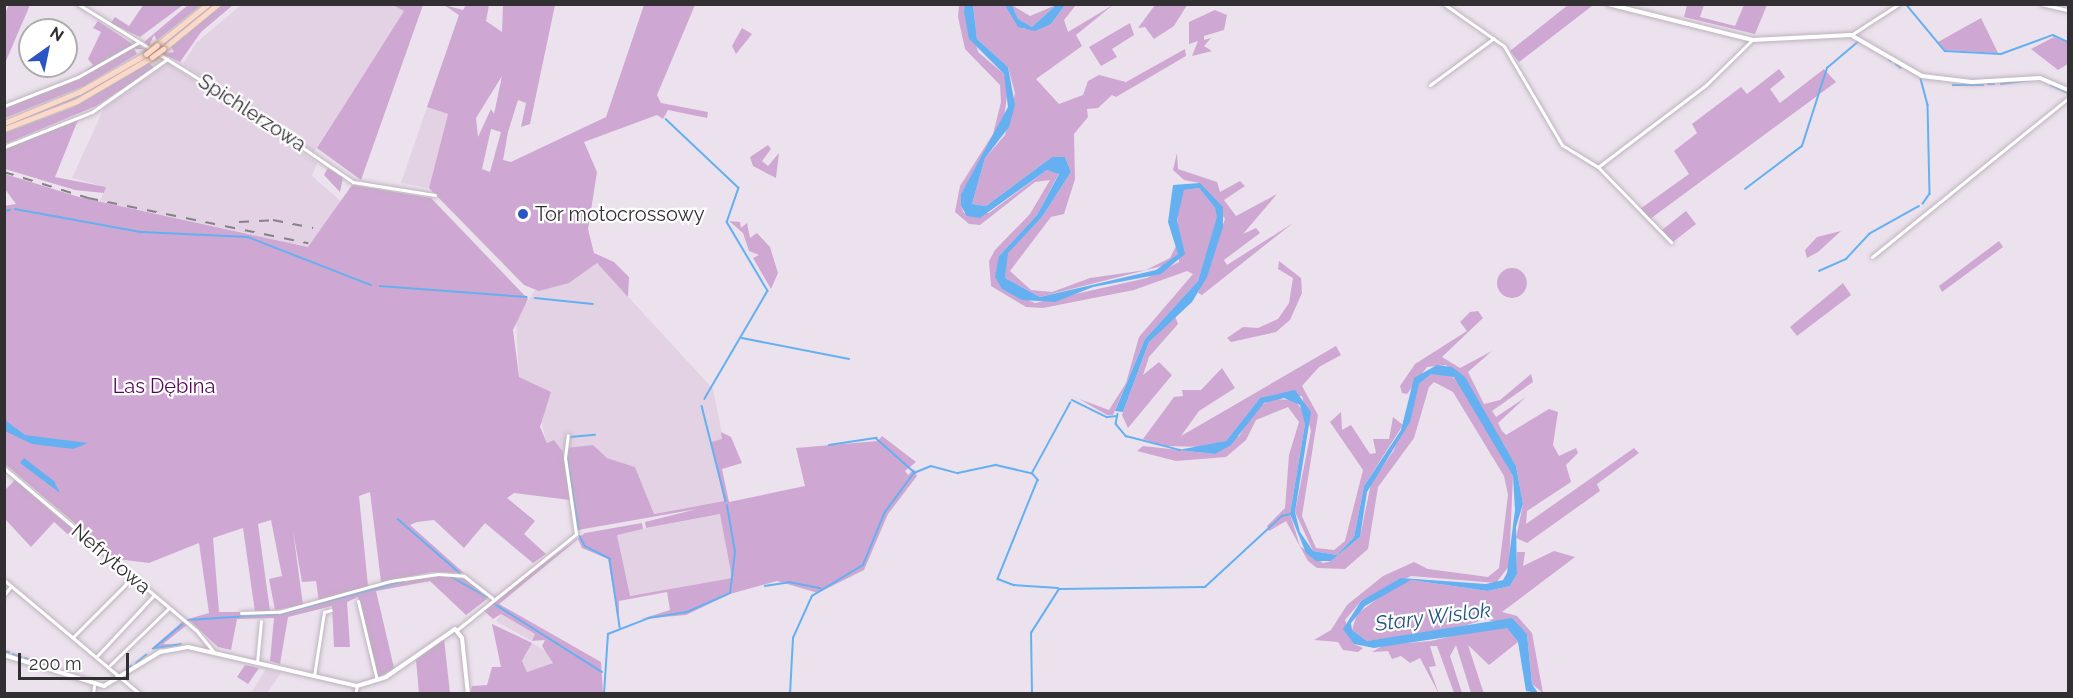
<!DOCTYPE html>
<html>
<head>
<meta charset="utf-8">
<style>
	body { margin:0 }
	#map { position:relative; width:2073px; height:698px; overflow:hidden; background:#ece2ed; font-family:Raleway,sans-serif }
	div>[style] { position:absolute }
	.built>* { inset:0; background:#e2d2e3 }
	.green>* { inset:0; background:#cfa7d3 }
	.round { border-radius:50% }
	.water>* { inset:0; background:#64b0f1 }
	.stream>* { height:1.5px; margin:-0.75px; padding:0 0.75px; transform-origin:0.75px; border-radius:0.75px; background:#64b0f1 }
	.roads { filter:drop-shadow(0 0 2px #bbb1bb) drop-shadow(0 0 2px #bbb1bb) }
	.minor>* { height:3px; margin:-1.5px; padding:0 1.5px; transform-origin:1.5px; border-radius:1.5px; background:#fff }
	.tertiary>* { height:4px; margin:-2px; padding:0 2px; transform-origin:2px; border-radius:2px; background:#fff }
	.primary>* { height:5px; margin:-2.5px; padding:0 2.5px; transform-origin:2.5px; border-radius:2.5px; background:#fbd8c7 }
	.rail>* { height:1.5px; margin-top:-0.75px; transform-origin:0; background:repeating-linear-gradient(90deg,#868087 0 10px,transparent 0 20px) }
	.bridges { filter:drop-shadow(0 0 2px #b38c7b) drop-shadow(0 0 2px #b38c7b) }
	.primary-bridge>* { height:5px; margin:-2.5px; padding:0 2.5px; transform-origin:2.5px; border-radius:2.5px; background:#fbd8c7 }
	.dots>* { width:16px; height:16px; translate:-50% -50%; box-sizing:border-box; border:3px solid #fff; border-radius:50% }
	span { translate:-50% -50%; white-space:nowrap; text-align:center; line-height:1.15; -webkit-text-stroke:4.5px #fff; paint-order:stroke }
	.street-label { font-size:20px; color:#322f33 }
	.poi-label { font-size:20px; color:#322f33 }
	.left { translate:0 -50%; text-align:left }
	.park-label { font-size:20px; color:#570460 }
	.water-label { font-size:21px; color:#225883; font-style:italic }
	.frame { position:absolute; inset:0; border:6px solid #322f33; pointer-events:none }
	.north { position:absolute; left:18px; top:18px; width:60px; height:60px; box-sizing:border-box; background:#fff; border:2px solid #adacad; border-radius:50%; rotate:33deg; font-size:16px; font-weight:700; line-height:24px; text-align:center; color:#322f33 }
	.north::after { content:''; display:block; margin:auto; width:21px; height:27px; background:#2c55c4; clip-path:polygon(50% 0,100% 100%,50% 72%,0 100%) }
	.scale { position:absolute; left:18px; top:653px; width:111px; height:27px; box-sizing:border-box; border:3px solid #322f33; border-top:0; padding-left:8px; font-size:18px; line-height:21px; white-space:nowrap; color:#322f33; -webkit-text-stroke:4px #fff; paint-order:stroke }
</style>
</head>
<body>
<div id="map">
	<div class="built">
		<i style="clip-path:polygon(393px 4px,404px 11px,314px 152px,183px 64px,196px 43px,241px 5px)"></i>
		<i style="clip-path:polygon(168px 63px,317px 163px,312px 176px,343px 203px,316px 242px,309px 247px,100px 201px,106px 187px,72px 178px,104px 108px)"></i>
		<i style="clip-path:polygon(427px 107px,448px 114px,429px 188px,401px 183px)"></i>
		<i style="clip-path:polygon(597px 263px,713px 389px,723px 439px,711px 443px,724px 501px,653px 514px,635px 467px,607px 458px,593px 445px,561px 453px,547px 444px,532px 387px,519px 377px,516px 319px,535px 290px,569px 283px)"></i>
		<i style="clip-path:polygon(721px 514px,732px 578px,629px 596px,617px 534px)"></i>
		<i style="clip-path:polygon(501px 614px,536px 634px,532px 641px,496px 621px)"></i>
		<i style="clip-path:polygon(532px 643px,546px 651px,553px 663px,527px 672px,522px 662px)"></i>
		<i style="clip-path:polygon(266px 669px,281px 673px,267px 693px,251px 693px)"></i>
	</div>
	<div class="green">
		<i style="clip-path:polygon(9px 4px,30px 5px,5px 63px,5px 14px)"></i>
		<i style="clip-path:polygon(144px 4px,183px 4px,183px 5px,140px 37px,111px 23px,115px 17px,129px 26px)"></i>
		<i style="clip-path:polygon(223px 4px,233px 5px,201px 32px,180px 62px,163px 54px,174px 52px,171px 47px)"></i>
		<i style="clip-path:polygon(965px 4px,978px 52px,1004px 74px,1008px 89px,1004px 118px,961px 194px,961px 206px,964px 213px,989px 213px,1047px 170px,1059px 173px,1037px 215px,999px 256px,1002px 289px,1035px 303px,1147px 278px,1179px 262px,1177px 208px,1184px 190px,1199px 188px,1215px 208px,1218px 217px,1198px 281px,1145px 339px,1113px 415px,1107px 415px,1079px 399px,1109px 410px,1126px 383px,1139px 337px,1193px 274px,1187px 271px,1134px 290px,1043px 308px,1026px 307px,991px 286px,989px 261px,995px 250px,1030px 214px,1050px 180px,1035px 182px,980px 225px,969px 224px,955px 212px,960px 186px,993px 134px,1001px 102px,1000px 85px,965px 49px,958px 17px,959px 5px)"></i>
		<i style="clip-path:polygon(188px 5px,201px 5px,157px 40px,154px 35px,149px 46px,144px 42px)"></i>
		<i style="clip-path:polygon(393px 5px,423px 5px,361px 180px,317px 148px,404px 11px)"></i>
		<i style="clip-path:polygon(evenodd,444px 5px,463px 10px,466px 5px,489px 5px,486px 21px,502px 32px,503px 5px,555px 5px,530px 124px,521px 127px,526px 103px,518px 100px,508px 132px,503px 160px,511px 162px,606px 117px,644px 5px,695px 5px,657px 95px,661px 103px,708px 112px,707px 118px,668px 110px,663px 119px,657px 115px,584px 142px,597px 172px,588px 229px,594px 253px,614px 262px,629px 277px,628px 297px,597px 263px,569px 283px,539px 291px,524px 285px,429px 188px,448px 114px,427px 107px,459px 15px,444px 5px,502px 76px,494px 114px,491px 109px,478px 137px,476px 118px,502px 76px,444px 5px,491px 129px,501px 132px,490px 172px,482px 169px,491px 129px)"></i>
		<i style="clip-path:polygon(973px 5px,1005px 5px,1024px 29px,1051px 24px,1065px 5px,1076px 5px,1064px 20px,1068px 32px,1113px 5px,1076px 35px,1082px 46px,1036px 79px,1059px 104px,1083px 95px,1088px 81px,1099px 75px,1126px 82px,1185px 49px,1186px 56px,1116px 97px,1112px 95px,1098px 108px,1087px 109px,1088px 117px,1074px 134px,1075px 179px,1064px 214px,1051px 217px,1010px 271px,1031px 290px,1052px 292px,1090px 278px,1146px 270px,1170px 258px,1178px 242px,1178px 254px,1166px 265px,1040px 297px,1005px 278px,1007px 253px,1042px 217px,1071px 172px,1065px 157px,1052px 157px,986px 206px,972px 204px,985px 158px,1005px 135px,1015px 93px,1008px 67px,977px 39px)"></i>
		<i style="clip-path:polygon(1012px 5px,1030px 16px,1056px 5px,1032px 27px,1018px 19px)"></i>
		<i style="clip-path:polygon(1155px 5px,1187px 5px,1174px 26px,1154px 39px,1145px 27px,1138px 28px)"></i>
		<i style="clip-path:polygon(1568px 5px,1592px 6px,1519px 62px,1510px 51px)"></i>
		<i style="clip-path:polygon(1687px 5px,1704px 5px,1700px 17px,1735px 26px,1744px 5px,1767px 5px,1755px 34px,1684px 17px)"></i>
		<i style="clip-path:polygon(1215px 10px,1227px 15px,1224px 30px,1204px 36px,1204px 40px,1211px 38px,1204px 46px,1212px 51px,1192px 56px,1198px 41px,1189px 44px,1189px 22px)"></i>
		<i style="clip-path:polygon(1981px 18px,1998px 53px,1945px 50px,1938px 42px)"></i>
		<i style="clip-path:polygon(98px 21px,134px 45px,84px 72px,93px 65px,88px 59px,101px 32px,93px 28px)"></i>
		<i style="clip-path:polygon(1130px 23px,1134px 35px,1112px 49px,1117px 57px,1101px 66px,1089px 47px)"></i>
		<i style="clip-path:polygon(742px 28px,752px 34px,736px 54px,732px 46px)"></i>
		<i style="clip-path:polygon(2054px 37px,2068px 43px,2068px 64px,2058px 70px,2031px 49px)"></i>
		<i style="clip-path:polygon(138px 45px,144px 49px,134px 49px,137px 54px,84px 86px,5px 118px,4px 107px,86px 75px)"></i>
		<i style="clip-path:polygon(149px 63px,154px 68px,96px 106px,5px 144px,5px 133px,74px 107px)"></i>
		<i style="clip-path:polygon(1779px 69px,1785px 77px,1770px 89px,1780px 103px,1824px 69px,1836px 82px,1650px 219px,1640px 209px,1689px 174px,1674px 151px,1697px 133px,1692px 124px,1741px 87px,1747px 94px)"></i>
		<i style="clip-path:polygon(78px 120px,55px 177px,106px 187px,104px 193px,75px 190px,5px 169px,5px 149px)"></i>
		<i style="clip-path:polygon(768px 145px,771px 149px,762px 161px,768px 166px,779px 153px,776px 178px,753px 166px,750px 157px)"></i>
		<i style="clip-path:polygon(1177px 153px,1178px 169px,1217px 182px,1220px 192px,1240px 181px,1245px 186px,1224px 200px,1236px 216px,1277px 194px,1243px 234px,1256px 228px,1260px 233px,1224px 260px,1227px 265px,1293px 223px,1202px 295px,1198px 293px,1225px 219px,1200px 183px,1184px 180px,1173px 170px)"></i>
		<i style="clip-path:polygon(328px 168px,343px 177px,340px 192px,324px 175px)"></i>
		<i style="clip-path:polygon(5px 174px,79px 197px,308px 247px,352px 185px,431px 198px,528px 299px,513px 330px,519px 377px,551px 392px,540px 427px,547px 443px,554px 440px,563px 452px,570px 500px,514px 493px,507px 498px,535px 521px,524px 534px,546px 554px,533px 563px,485px 523px,464px 548px,434px 520px,417px 522px,410px 525px,464px 573px,432px 572px,381px 582px,370px 492px,359px 496px,368px 586px,319px 602px,316px 581px,302px 582px,293px 531px,303px 605px,275px 610px,269px 579px,282px 576px,271px 520px,258px 524px,270px 611px,255px 612px,243px 528px,213px 538px,219px 612px,283px 612px,433px 575px,468px 579px,487px 599px,466px 615px,430px 581px,376px 591px,394px 668px,378px 678px,358px 597px,347px 602px,350px 647px,334px 647px,332px 606px,288px 617px,280px 664px,270px 661px,274px 618px,237px 619px,231px 650px,218px 647px,188px 619px,209px 613px,199px 543px,149px 563px,117px 559px,5px 464px,4px 206px,16px 204px,5px 189px)"></i>
		<i style="clip-path:polygon(1686px 211px,1696px 224px,1673px 242px,1662px 230px)"></i>
		<i style="clip-path:polygon(729px 221px,740px 222px,741px 228px,747px 223px,750px 238px,757px 233px,770px 247px,778px 273px,771px 289px,753px 258px,759px 255px,749px 251px,743px 233px)"></i>
		<i style="clip-path:polygon(1841px 231px,1818px 252px,1807px 258px,1805px 250px,1817px 237px)"></i>
		<i style="clip-path:polygon(1999px 241px,2003px 247px,1942px 292px,1939px 286px)"></i>
		<i style="clip-path:polygon(1279px 261px,1301px 278px,1302px 293px,1290px 320px,1276px 332px,1231px 342px,1227px 338px,1243px 327px,1258px 328px,1278px 319px,1289px 303px,1293px 278px,1278px 269px)"></i>
		<i class="round" style="left:1497px;top:268px;width:30px;height:30px"></i>
		<i style="clip-path:polygon(1843px 283px,1851px 295px,1797px 336px,1790px 327px)"></i>
		<i style="clip-path:polygon(1470px 312px,1478px 311px,1483px 318px,1442px 357px,1460px 368px,1492px 351px,1468px 372px,1484px 404px,1500px 400px,1531px 374px,1533px 382px,1492px 411px,1496px 417px,1526px 397px,1498px 423px,1502px 431px,1506px 435px,1549px 409px,1558px 412px,1553px 445px,1559px 456px,1576px 448px,1578px 453px,1566px 465px,1571px 482px,1527px 511px,1526px 524px,1634px 448px,1639px 453px,1597px 484px,1600px 491px,1527px 543px,1516px 538px,1523px 504px,1516px 466px,1474px 396px,1446px 365px,1427px 367px,1407px 394px,1402px 393px,1400px 386px,1415px 364px,1467px 331px,1460px 322px)"></i>
		<i style="clip-path:polygon(1175px 316px,1178px 324px,1149px 357px,1143px 375px,1159px 362px,1172px 375px,1128px 428px,1122px 415px,1149px 342px)"></i>
		<i style="clip-path:polygon(1336px 346px,1341px 355px,1319px 367px,1302px 386px,1318px 415px,1302px 516px,1316px 548px,1334px 550px,1345px 541px,1363px 470px,1330px 422px,1341px 412px,1342px 430px,1351px 425px,1370px 454px,1376px 453px,1373px 439px,1389px 439px,1393px 417px,1403px 425px,1364px 486px,1354px 537px,1337px 555px,1313px 551px,1295px 512px,1311px 431px,1302px 396px,1260px 398px,1226px 441px,1209px 447px,1163px 446px,1143px 439px,1174px 397px,1183px 396px,1182px 390px,1201px 390px,1222px 368px,1235px 388px,1199px 411px,1181px 436px)"></i>
		<i style="clip-path:polygon(1431px 374px,1448px 374px,1460px 382px,1513px 476px,1509px 566px,1496px 583px,1411px 576px,1361px 601px,1345px 620px,1354px 644px,1363px 648px,1358px 652px,1343px 650px,1338px 642px,1314px 640px,1331px 630px,1347px 605px,1383px 576px,1414px 562px,1428px 569px,1488px 577px,1499px 568px,1508px 495px,1504px 476px,1453px 392px,1434px 382px,1429px 387px,1414px 438px,1378px 487px,1368px 549px,1345px 569px,1317px 568px,1308px 561px,1286px 521px,1269px 531px,1267px 526px,1285px 508px,1289px 455px,1299px 422px,1288px 407px,1256px 420px,1246px 440px,1226px 457px,1176px 461px,1137px 451px,1143px 446px,1215px 454px,1239px 436px,1258px 407px,1273px 399px,1294px 400px,1305px 413px,1305px 424px,1290px 514px,1300px 546px,1323px 563px,1331px 561px,1360px 537px,1371px 483px,1394px 450px,1419px 384px)"></i>
		<i style="clip-path:polygon(721px 432px,731px 437px,742px 463px,722px 469px,729px 502px,805px 486px,796px 448px,878px 441px,882px 436px,916px 462px,905px 471px,908px 475px,914px 469px,917px 476px,888px 514px,864px 570px,818px 593px,777px 581px,730px 594px,686px 615px,641px 619px,670px 610px,667px 592px,619px 601px,619px 624px,608px 559px,582px 548px,578px 539px,499px 604px,601px 662px,603px 693px,470px 694px,472px 686px,487px 685px,492px 667px,501px 667px,492px 624px,532px 643px,522px 661px,527px 672px,553px 663px,542px 646px,545px 640px,532px 641px,535px 634px,501px 614px,493px 619px,482px 609px,585px 533px,642px 523px,643px 529px,617px 535px,630px 596px,732px 578px,720px 514px,646px 528px,645px 522px,697px 509px,578px 530px,566px 454px,566px 448px,593px 445px,607px 458px,635px 467px,654px 514px,724px 501px,711px 442px,722px 439px)"></i>
		<i style="clip-path:polygon(15px 480px,58px 517px,77px 532px,72px 538px,54px 522px,31px 547px,5px 519px,4px 491px)"></i>
		<i style="clip-path:polygon(1554px 551px,1575px 557px,1502px 612px,1517px 616px,1532px 633px,1543px 693px,1532px 684px,1527px 634px,1486px 619px,1451px 630px,1367px 641px,1352px 630px,1357px 614px,1393px 587px,1411px 580px,1488px 591px,1510px 586px,1517px 574px,1517px 552px,1525px 552px,1523px 566px)"></i>
		<i style="clip-path:polygon(183px 621px,187px 625px,163px 644px,182px 645px,151px 649px)"></i>
		<i style="clip-path:polygon(1489px 627px,1507px 628px,1518px 642px,1489px 665px,1468px 645px,1484px 694px,1471px 693px,1456px 645px,1450px 656px,1462px 693px,1454px 693px,1437px 646px,1430px 646px,1436px 666px,1429px 667px,1439px 694px,1420px 658px,1410px 663px,1401px 656px,1392px 659px,1388px 651px,1372px 652px,1384px 645px,1431px 641px)"></i>
		<i style="clip-path:polygon(444px 639px,450px 693px,419px 693px,416px 660px)"></i>
		<i style="clip-path:polygon(245px 665px,259px 668px,248px 684px,237px 677px)"></i>
	</div>
	<div class="water">
		<i style="clip-path:polygon(973px 5px,977px 39px,1008px 67px,1015px 105px,1009px 127px,985px 158px,972px 204px,986px 206px,1052px 157px,1065px 157px,1071px 172px,1042px 217px,1008px 253px,1005px 278px,1040px 297px,1156px 270px,1178px 254px,1168px 222px,1173px 185px,1200px 183px,1223px 207px,1223px 227px,1207px 277px,1192px 302px,1149px 342px,1123px 412px,1115px 411px,1145px 339px,1198px 281px,1217px 217px,1215px 208px,1199px 188px,1184px 190px,1177px 220px,1185px 254px,1161px 274px,1093px 287px,1055px 302px,1022px 300px,1002px 289px,995px 277px,999px 256px,1037px 215px,1059px 174px,1047px 170px,980px 218px,967px 216px,961px 206px,961px 194px,1008px 107px,1004px 74px,969px 39px,964px 12px,965px 5px)"></i>
		<i style="clip-path:polygon(1005px 5px,1012px 5px,1018px 19px,1032px 27px,1056px 5px,1065px 5px,1051px 24px,1035px 31px,1018px 27px)"></i>
		<i style="clip-path:polygon(1437px 365px,1452px 367px,1465px 377px,1516px 466px,1523px 504px,1516px 527px,1517px 574px,1510px 586px,1488px 591px,1411px 580px,1365px 606px,1351px 623px,1352px 630px,1367px 641px,1512px 618px,1527px 634px,1532px 684px,1538px 693px,1526px 691px,1518px 642px,1507px 628px,1374px 648px,1354px 644px,1343px 629px,1361px 601px,1401px 578px,1486px 584px,1503px 580px,1507px 573px,1515px 510px,1513px 476px,1454px 377px,1431px 374px,1419px 384px,1410px 422px,1367px 492px,1360px 537px,1331px 561px,1316px 561px,1306px 553px,1290px 514px,1305px 424px,1300px 405px,1284px 398px,1264px 403px,1231px 445px,1215px 454px,1178px 450px,1226px 441px,1260px 398px,1295px 390px,1311px 412px,1295px 512px,1300px 532px,1313px 551px,1337px 555px,1354px 537px,1364px 486px,1401px 430px,1414px 378px)"></i>
		<i style="clip-path:polygon(5px 420px,25px 435px,88px 443px,73px 449px,32px 444px,5px 431px)"></i>
		<i style="clip-path:polygon(24px 458px,54px 481px,60px 493px,20px 463px)"></i>
	</div>
	<div class="stream">
		<i style="left:1906px;top:4px;width:61px;rotate:50.3deg"></i>
		<i style="left:1945px;top:51px;width:56px;rotate:3.1deg"></i>
		<i style="left:2001px;top:54px;width:55px;rotate:-20.1deg"></i>
		<i style="left:2053px;top:35px;width:17px;rotate:25deg"></i>
		<i style="left:1889px;top:59px;width:3px;rotate:45deg"></i>
		<i style="left:1896px;top:64px;width:6px;rotate:39deg"></i>
		<i style="left:1921px;top:79px;width:27px;rotate:75deg"></i>
		<i style="left:1928px;top:105px;width:89px;rotate:88.7deg"></i>
		<i style="left:1930px;top:194px;width:12px;rotate:125deg"></i>
		<i style="left:1988px;top:84px;width:6px"></i>
		<i style="left:2001px;top:84px;width:29px;rotate:-8deg"></i>
		<i style="left:1953px;top:85px;width:30px"></i>
		<i style="left:2051px;top:85px;width:19px;rotate:25deg"></i>
		<i style="left:666px;top:119px;width:100px;rotate:43.4deg"></i>
		<i style="left:739px;top:188px;width:36px;rotate:109deg"></i>
		<i style="left:727px;top:222px;width:80px;rotate:59.3deg"></i>
		<i style="left:768px;top:291px;width:125px;rotate:120.3deg"></i>
		<i style="left:1745px;top:189px;width:71px;rotate:-37deg"></i>
		<i style="left:1802px;top:146px;width:82px;rotate:-72.2deg"></i>
		<i style="left:1827px;top:68px;width:42px;rotate:-40.2deg"></i>
		<i style="left:15px;top:209px;width:129px;rotate:10.3deg"></i>
		<i style="left:142px;top:232px;width:106px;rotate:2.7deg"></i>
		<i style="left:248px;top:237px;width:132px;rotate:21.3deg"></i>
		<i style="left:4px;top:211px;width:6px;rotate:-9deg"></i>
		<i style="left:1819px;top:271px;width:30px;rotate:-24deg"></i>
		<i style="left:1846px;top:259px;width:34px;rotate:-47deg"></i>
		<i style="left:1869px;top:234px;width:57px;rotate:-29.2deg"></i>
		<i style="left:380px;top:286px;width:147px;rotate:4.3deg"></i>
		<i style="left:535px;top:298px;width:58px;rotate:5.9deg"></i>
		<i style="left:742px;top:338px;width:109px;rotate:11.1deg"></i>
		<i style="left:1072px;top:400px;width:39px;rotate:26deg"></i>
		<i style="left:1107px;top:417px;width:10px;rotate:-6deg"></i>
		<i style="left:702px;top:406px;width:98px;rotate:75.8deg"></i>
		<i style="left:1118px;top:414px;width:10px;rotate:101deg"></i>
		<i style="left:1116px;top:424px;width:16px;rotate:50deg"></i>
		<i style="left:1126px;top:436px;width:56px;rotate:14.5deg"></i>
		<i style="left:570px;top:437px;width:25px;rotate:-5deg"></i>
		<i style="left:829px;top:445px;width:48px;rotate:-8.5deg"></i>
		<i style="left:876px;top:438px;width:50px;rotate:41.7deg"></i>
		<i style="left:567px;top:453px;width:77px;rotate:81deg"></i>
		<i style="left:1033px;top:474px;width:8px;rotate:50deg"></i>
		<i style="left:1038px;top:480px;width:107px;rotate:112deg"></i>
		<i style="left:998px;top:579px;width:17px;rotate:21deg"></i>
		<i style="left:1014px;top:585px;width:44px;rotate:3.9deg"></i>
		<i style="left:398px;top:519px;width:82px;rotate:41.1deg"></i>
		<i style="left:580px;top:536px;width:11px;rotate:63deg"></i>
		<i style="left:585px;top:546px;width:28px;rotate:27deg"></i>
		<i style="left:610px;top:559px;width:69px;rotate:81.6deg"></i>
		<i style="left:450px;top:576px;width:43px;rotate:29.6deg"></i>
		<i style="left:765px;top:586px;width:24px;rotate:-9deg"></i>
		<i style="left:789px;top:582px;width:32px;rotate:11deg"></i>
		<i style="left:493px;top:603px;width:129px;rotate:32.3deg"></i>
		<i style="left:188px;top:620px;width:92px;rotate:-3.7deg"></i>
		<i style="left:280px;top:614px;width:128px;rotate:-14.9deg"></i>
		<i style="left:156px;top:648px;width:25px;rotate:-9deg"></i>
		<i style="left:153px;top:649px;width:39px;rotate:-40deg"></i>
		<i style="left:4px;top:651px;width:5px;rotate:11deg"></i>
		<i style="left:13px;top:654px;width:9px;rotate:21deg"></i>
		<i style="left:25px;top:658px;width:34px;rotate:21deg"></i>
		<i style="left:136px;top:663px;width:13px;rotate:-39deg"></i>
		<i style="left:125px;top:671px;width:8px;rotate:-40deg"></i>
		<i style="left:604px;top:694px;width:60px;rotate:-86.2deg"></i>
		<i style="left:608px;top:634px;width:44px;rotate:-21.3deg"></i>
		<i style="left:649px;top:618px;width:38px;rotate:-9deg"></i>
		<i style="left:687px;top:612px;width:47px;rotate:-23.8deg"></i>
		<i style="left:730px;top:593px;width:41px;rotate:-83deg"></i>
		<i style="left:735px;top:552px;width:47px;rotate:-99.9deg"></i>
		<i style="left:790px;top:694px;width:56px;rotate:-86.9deg"></i>
		<i style="left:793px;top:638px;width:46px;rotate:-65.7deg"></i>
		<i style="left:812px;top:596px;width:60px;rotate:-31.3deg"></i>
		<i style="left:863px;top:565px;width:57px;rotate:-67.5deg"></i>
		<i style="left:885px;top:512px;width:49px;rotate:-53.4deg"></i>
		<i style="left:914px;top:473px;width:18px;rotate:-22deg"></i>
		<i style="left:931px;top:466px;width:28px;rotate:15deg"></i>
		<i style="left:958px;top:473px;width:39px;rotate:-12deg"></i>
		<i style="left:996px;top:465px;width:37px;rotate:13deg"></i>
		<i style="left:1032px;top:473px;width:80px;rotate:-61.5deg"></i>
		<i style="left:1032px;top:694px;width:61px;rotate:-90.9deg"></i>
		<i style="left:1031px;top:633px;width:52px;rotate:-57.5deg"></i>
		<i style="left:1059px;top:589px;width:146px;rotate:-0.8deg"></i>
		<i style="left:1205px;top:587px;width:105px;rotate:-42.7deg"></i>
		<i style="left:1282px;top:516px;width:9px;rotate:-13deg"></i>
	</div>
	<div class="roads">
		<div class="minor">
			<i style="left:78px;top:4px;width:186px;rotate:31.8deg"></i>
			<i style="left:236px;top:102px;width:142px;rotate:34.4deg"></i>
			<i style="left:353px;top:182px;width:83px;rotate:9deg"></i>
			<i style="left:1444px;top:4px;width:73px;rotate:35deg"></i>
			<i style="left:1504px;top:46px;width:115px;rotate:59.6deg"></i>
			<i style="left:1562px;top:145px;width:42px;rotate:31.4deg"></i>
			<i style="left:1598px;top:167px;width:105px;rotate:45.8deg"></i>
			<i style="left:2041px;top:4px;width:28px;rotate:13deg"></i>
			<i style="left:1851px;top:35px;width:57px;rotate:-32.9deg"></i>
			<i style="left:1430px;top:85px;width:79px;rotate:-36.3deg"></i>
			<i style="left:4px;top:106px;width:79px;rotate:-21.4deg"></i>
			<i style="left:78px;top:77px;width:70px;rotate:-29.8deg"></i>
			<i style="left:4px;top:147px;width:95px;rotate:-21.7deg"></i>
			<i style="left:92px;top:112px;width:92px;rotate:-35.2deg"></i>
			<i style="left:1598px;top:167px;width:136px;rotate:-37.2deg"></i>
			<i style="left:1706px;top:85px;width:64px;rotate:-44.4deg"></i>
			<i style="left:1872px;top:257px;width:252px;rotate:-39deg"></i>
			<i style="left:4px;top:468px;width:251px;rotate:40.2deg"></i>
			<i style="left:196px;top:630px;width:28px;rotate:51deg"></i>
			<i style="left:4px;top:580px;width:177px;rotate:40deg"></i>
			<i style="left:4px;top:595px;width:11px;rotate:-52deg"></i>
			<i style="left:358px;top:601px;width:81px;rotate:76.5deg"></i>
			<i style="left:241px;top:613px;width:38px;rotate:-2deg"></i>
			<i style="left:279px;top:612px;width:115px;rotate:-15.6deg"></i>
			<i style="left:390px;top:581px;width:49px;rotate:-8.3deg"></i>
			<i style="left:438px;top:574px;width:26px;rotate:4deg"></i>
			<i style="left:464px;top:576px;width:36px;rotate:38deg"></i>
			<i style="left:458px;top:629px;width:151px;rotate:-38.8deg"></i>
			<i style="left:576px;top:534px;width:77px;rotate:-98.2deg"></i>
			<i style="left:565px;top:458px;width:23px;rotate:-83deg"></i>
			<i style="left:73px;top:637px;width:85px;rotate:-45deg"></i>
			<i style="left:97px;top:656px;width:83px;rotate:-46.9deg"></i>
			<i style="left:257px;top:663px;width:42px;rotate:-84.6deg"></i>
			<i style="left:110px;top:665px;width:82px;rotate:-44deg"></i>
			<i style="left:314px;top:676px;width:65px;rotate:-81.1deg"></i>
			<i style="left:324px;top:612px;width:7px;rotate:-16deg"></i>
			<i style="left:93px;top:694px;width:8px;rotate:-83deg"></i>
			<i style="left:355px;top:694px;width:8px;rotate:-76deg"></i>
		</div>
		<div class="tertiary">
			<i style="left:1608px;top:4px;width:148px;rotate:14deg"></i>
			<i style="left:1752px;top:40px;width:99px;rotate:-2.9deg"></i>
			<i style="left:1851px;top:35px;width:82px;rotate:30deg"></i>
			<i style="left:1922px;top:76px;width:50px;rotate:6.8deg"></i>
			<i style="left:1972px;top:82px;width:68px;rotate:-3.4deg"></i>
			<i style="left:2040px;top:78px;width:30px;rotate:23deg"></i>
			<i style="left:4px;top:655px;width:105px;rotate:17.2deg"></i>
			<i style="left:104px;top:686px;width:66px;rotate:-31.3deg"></i>
			<i style="left:160px;top:652px;width:28px;rotate:-10deg"></i>
			<i style="left:188px;top:647px;width:173px;rotate:13deg"></i>
			<i style="left:357px;top:686px;width:30px;rotate:-17deg"></i>
			<i style="left:386px;top:677px;width:84px;rotate:-34.8deg"></i>
			<i style="left:455px;top:629px;width:11px;rotate:52deg"></i>
			<i style="left:462px;top:638px;width:56px;rotate:83.9deg"></i>
		</div>
		<div class="primary">
			<i style="left:157px;top:45px;width:65px;rotate:-38.8deg"></i>
			<i style="left:163px;top:49px;width:71px;rotate:-39.3deg"></i>
			<i style="left:4px;top:123px;width:81px;rotate:-22.5deg"></i>
			<i style="left:79px;top:92px;width:77px;rotate:-29.6deg"></i>
			<i style="left:4px;top:129px;width:78px;rotate:-21deg"></i>
			<i style="left:77px;top:101px;width:87px;rotate:-30.4deg"></i>
		</div>
	</div>
	<div class="rail">
		<i style="left:4px;top:172px;width:88px;rotate:17.2deg"></i>
		<i style="left:88px;top:198px;width:225px;rotate:11.6deg"></i>
		<i style="left:239px;top:222px;width:34px;rotate:-3deg"></i>
		<i style="left:273px;top:220px;width:41px;rotate:11.3deg"></i>
	</div>
	<div class="bridges">
		<div class="primary-bridge">
			<i style="left:146px;top:54px;width:14px;rotate:-39deg"></i>
			<i style="left:152px;top:57px;width:14px;rotate:-36deg"></i>
		</div>
	</div>
	<div class="dots">
		<i style="left:523px;top:214px;background:#2c55c4"></i>
	</div>
	<div class="street-label">
		<span style="left:252px;top:113px;rotate:33deg">Spichlerzowa</span>
		<span style="left:111px;top:559px;rotate:40deg">Nefrytowa</span>
	</div>
	<div class="poi-label">
		<span class="left" style="left:535px;top:214px">Tor motocrossowy</span>
	</div>
	<div class="park-label">
		<span style="left:164px;top:386px">Las Dębina</span>
	</div>
	<div class="water-label">
		<span style="left:1433px;top:617px;rotate:-7deg">Stary Wislok</span>
	</div>
	<div class="frame"></div>
	<div class="north">N</div>
	<div class="scale">200 m</div>
</div>
</body>
</html>
